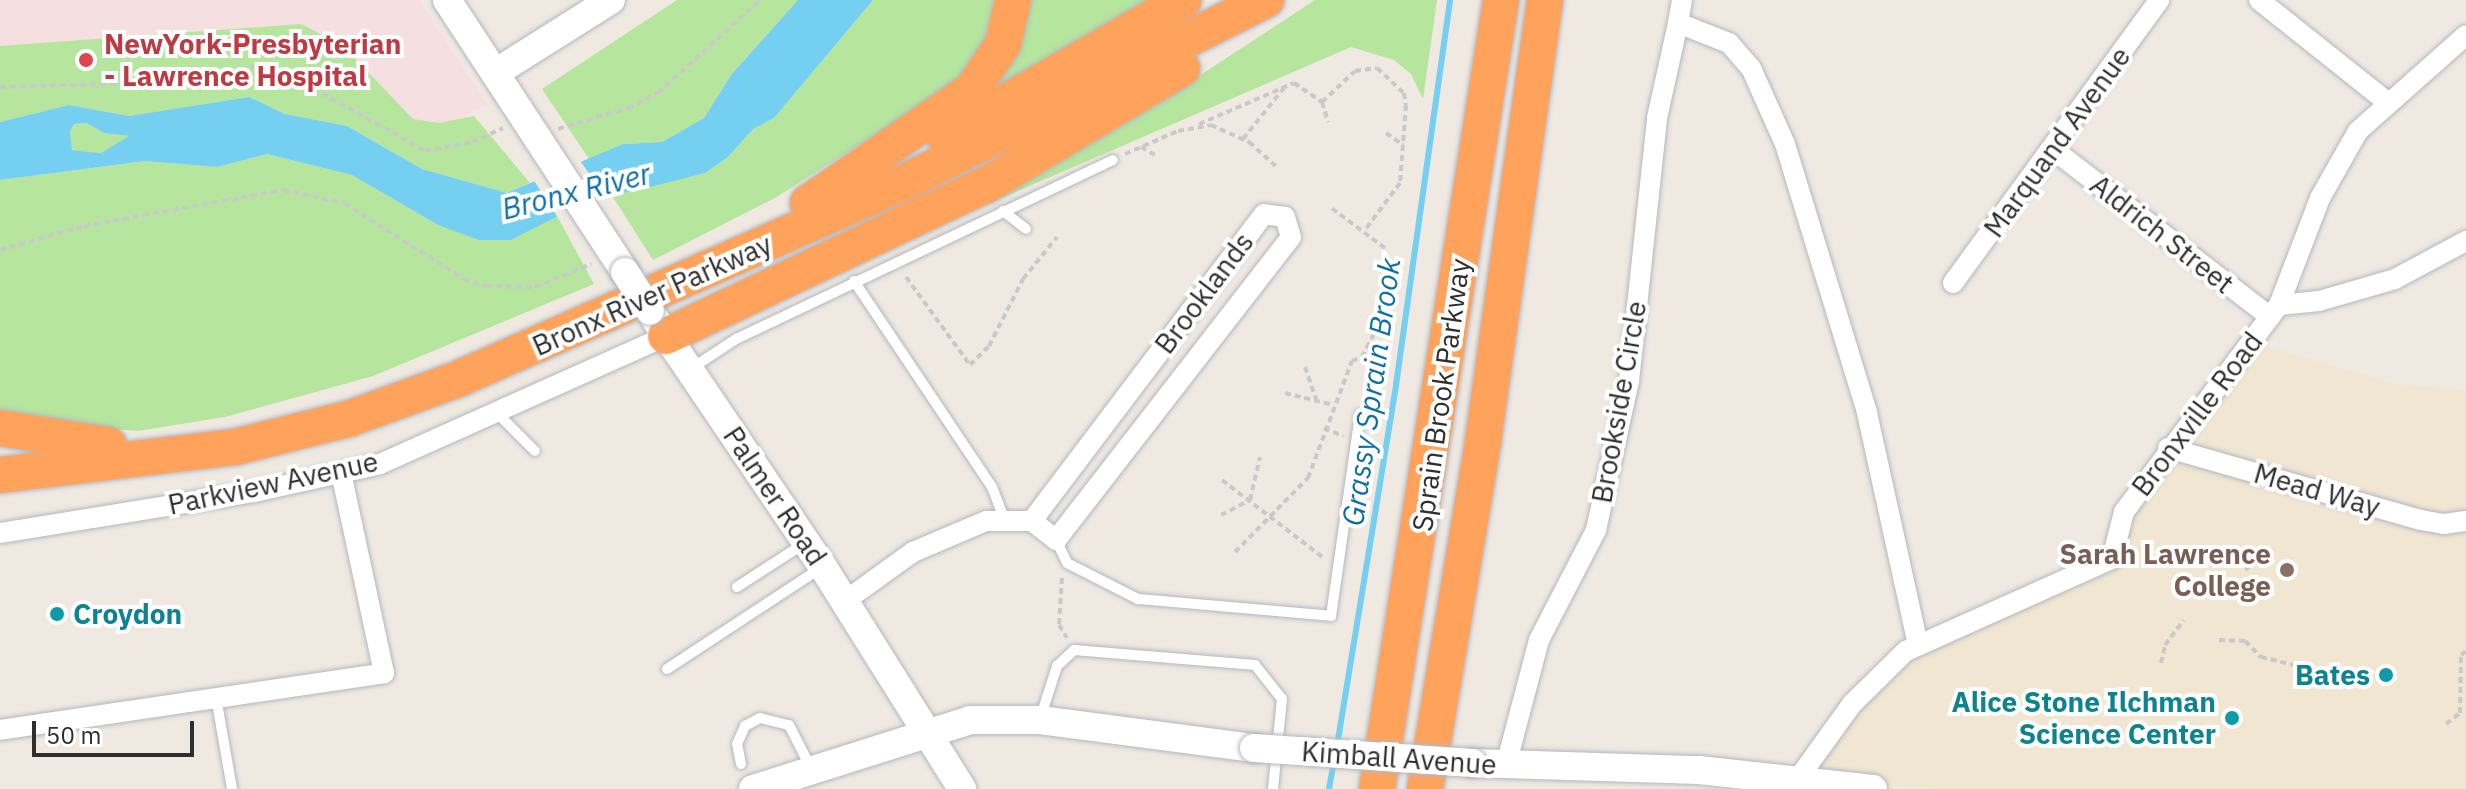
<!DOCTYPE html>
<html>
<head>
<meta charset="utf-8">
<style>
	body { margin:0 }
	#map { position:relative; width:2466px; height:789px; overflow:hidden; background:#efe9e1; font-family:"IBM Plex Sans",sans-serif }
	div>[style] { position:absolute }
	.education>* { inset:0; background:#f0e6d1 }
	.medical>* { inset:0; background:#f5dfe0 }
	.green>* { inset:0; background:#b6e59e }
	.water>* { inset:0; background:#75cff0 }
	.pier>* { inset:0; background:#efe9e1 }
	.stream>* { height:6px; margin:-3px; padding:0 3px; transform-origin:3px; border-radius:3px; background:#75cff0 }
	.path>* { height:4px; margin-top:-2px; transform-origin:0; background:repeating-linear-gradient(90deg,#c9c9c9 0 6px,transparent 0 10px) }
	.roads { filter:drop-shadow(0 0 2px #b4b7c1) drop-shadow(0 0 2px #b4b7c1) }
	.lane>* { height:10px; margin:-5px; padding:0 5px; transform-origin:5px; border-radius:5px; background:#fff }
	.street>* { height:20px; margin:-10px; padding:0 10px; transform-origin:10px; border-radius:10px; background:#fff }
	.secondary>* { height:28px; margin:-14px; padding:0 14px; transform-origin:14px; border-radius:14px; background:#fff }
	.highway>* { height:36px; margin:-18px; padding:0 18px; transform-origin:18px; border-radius:18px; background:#ffa35c }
	.bridges { filter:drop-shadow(0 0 2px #b4b7c1) drop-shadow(0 0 2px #b4b7c1) }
	.secondary-bridge>* { height:28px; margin:-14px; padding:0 14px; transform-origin:14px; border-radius:14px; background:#fff }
	.dots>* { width:22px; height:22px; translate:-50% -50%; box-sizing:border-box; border:4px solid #fff; border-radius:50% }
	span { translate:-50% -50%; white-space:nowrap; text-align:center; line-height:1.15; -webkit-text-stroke:8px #fff; paint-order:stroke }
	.health-label { font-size:28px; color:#be3a42; font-weight:700 }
	.left { translate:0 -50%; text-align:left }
	.street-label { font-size:28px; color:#2e2e2e }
	.education-label { font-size:28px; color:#785e54; font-weight:700 }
	.right { translate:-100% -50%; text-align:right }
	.culture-label { font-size:28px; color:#0d838f; font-weight:700 }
	.water-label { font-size:30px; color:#0d6fa3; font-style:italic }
	.scale { position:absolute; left:32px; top:721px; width:162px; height:36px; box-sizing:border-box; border:4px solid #2e2e2e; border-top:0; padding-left:10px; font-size:24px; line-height:28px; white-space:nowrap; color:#2e2e2e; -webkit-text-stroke:6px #fff; paint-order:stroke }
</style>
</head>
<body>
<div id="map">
	<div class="education">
		<i style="clip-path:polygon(2259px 344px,2395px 384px,2466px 390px,2466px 789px,1937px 789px,1805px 778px,1858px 708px,1911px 659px,1941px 639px,2098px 578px,2118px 563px,2130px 517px)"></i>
	</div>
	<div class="medical">
		<i style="clip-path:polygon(0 0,419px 0,487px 104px,438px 131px,416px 126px,343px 43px,0 76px)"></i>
	</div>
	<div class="green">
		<i style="clip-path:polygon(677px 0,798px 0,731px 75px,704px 118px,662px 142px,623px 144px,589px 159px,542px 89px)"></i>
		<i style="clip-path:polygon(873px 0,994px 0,985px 40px,970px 67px,947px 89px,775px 198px,653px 260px,611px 194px,705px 173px,728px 157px,753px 129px,774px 118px)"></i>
		<i style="clip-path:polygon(1025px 0,1155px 0,986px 95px)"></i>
		<i style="clip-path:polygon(1315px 0,1437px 0,1423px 99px,1411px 74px,1394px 60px,1351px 47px,981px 207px,1153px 106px)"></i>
		<i style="clip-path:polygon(301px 24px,342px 45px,413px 119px,439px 123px,474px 116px,530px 183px,507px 193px,422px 169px,347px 126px,285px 114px,249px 97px,129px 116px,69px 105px,0 122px,0 46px)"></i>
		<i style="clip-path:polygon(87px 123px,104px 133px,130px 136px,101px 153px,72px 150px,70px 131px,74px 124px)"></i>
		<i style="clip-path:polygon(267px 154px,352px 175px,438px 225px,511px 240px,557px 216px,594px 284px,373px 376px,225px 417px,138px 431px,0 419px,0 180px,145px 161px,217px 167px)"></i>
	</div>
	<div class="water">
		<i style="clip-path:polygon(evenodd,798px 0,873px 0,774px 118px,753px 129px,728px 157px,705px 173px,630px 192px,603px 193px,511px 240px,479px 240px,438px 225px,352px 175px,267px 154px,217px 167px,145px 161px,0 180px,0 122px,69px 105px,129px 116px,249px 97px,285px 114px,347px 126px,422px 169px,507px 193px,623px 144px,662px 142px,704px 118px,731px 75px,798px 0,87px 123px,104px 133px,129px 136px,101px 153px,72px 150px,70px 131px,74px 124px,87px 123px)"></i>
	</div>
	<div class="pier">
		<i style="clip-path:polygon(579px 159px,603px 194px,559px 219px,533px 179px)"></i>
	</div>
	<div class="stream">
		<i style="left:1337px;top:746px;width:366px;rotate:-80.7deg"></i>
		<i style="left:1396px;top:385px;width:389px;rotate:-82deg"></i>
		<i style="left:1329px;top:789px;width:28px;rotate:-80deg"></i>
	</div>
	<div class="path">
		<i style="left:0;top:87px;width:172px;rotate:-1.7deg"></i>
		<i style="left:172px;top:82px;width:100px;rotate:-10.4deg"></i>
		<i style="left:270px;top:64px;width:178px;rotate:29.3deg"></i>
		<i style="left:425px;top:151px;width:48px;rotate:-10.8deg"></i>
		<i style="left:472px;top:142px;width:34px;rotate:-24deg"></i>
		<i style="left:1322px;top:102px;width:21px;rotate:73deg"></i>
		<i style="left:1199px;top:124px;width:103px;rotate:-23.3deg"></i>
		<i style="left:1294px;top:83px;width:34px;rotate:34deg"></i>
		<i style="left:1322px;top:102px;width:45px;rotate:-43.2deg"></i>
		<i style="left:1355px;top:71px;width:22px;rotate:-8deg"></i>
		<i style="left:1377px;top:68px;width:37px;rotate:43deg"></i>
		<i style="left:1404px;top:93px;width:12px;rotate:81deg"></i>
		<i style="left:1406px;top:105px;width:78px;rotate:94.4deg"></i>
		<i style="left:1400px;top:183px;width:59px;rotate:126.7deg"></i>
		<i style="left:558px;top:129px;width:73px;rotate:-16.7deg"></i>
		<i style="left:628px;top:108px;width:34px;rotate:-27deg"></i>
		<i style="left:658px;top:93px;width:138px;rotate:-42.4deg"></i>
		<i style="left:1386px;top:133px;width:21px;rotate:35deg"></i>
		<i style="left:1243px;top:139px;width:65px;rotate:-51.2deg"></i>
		<i style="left:1141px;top:147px;width:16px;rotate:30deg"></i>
		<i style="left:1125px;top:154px;width:58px;rotate:-23.5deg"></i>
		<i style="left:1178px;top:131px;width:34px;rotate:-10deg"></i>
		<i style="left:1211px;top:125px;width:42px;rotate:24.1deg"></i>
		<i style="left:1249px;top:142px;width:40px;rotate:42deg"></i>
		<i style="left:0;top:250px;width:87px;rotate:-15.9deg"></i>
		<i style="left:84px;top:226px;width:202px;rotate:-10.3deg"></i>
		<i style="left:283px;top:190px;width:62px;rotate:12deg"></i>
		<i style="left:344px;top:203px;width:142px;rotate:32.3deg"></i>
		<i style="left:464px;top:279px;width:23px;rotate:18deg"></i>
		<i style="left:486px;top:286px;width:49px;rotate:1.2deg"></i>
		<i style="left:535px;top:287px;width:61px;rotate:-22.3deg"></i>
		<i style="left:906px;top:277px;width:109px;rotate:54deg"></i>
		<i style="left:970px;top:365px;width:27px;rotate:-45deg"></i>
		<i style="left:989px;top:346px;width:75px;rotate:-63.1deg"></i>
		<i style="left:1023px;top:279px;width:54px;rotate:-51deg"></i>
		<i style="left:1305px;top:367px;width:34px;rotate:71deg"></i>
		<i style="left:1285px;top:393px;width:49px;rotate:14deg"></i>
		<i style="left:1324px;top:428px;width:21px;rotate:23deg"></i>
		<i style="left:1222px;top:480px;width:130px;rotate:37.5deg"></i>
		<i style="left:1221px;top:515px;width:33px;rotate:-27deg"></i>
		<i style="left:1250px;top:500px;width:44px;rotate:-76.9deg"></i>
		<i style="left:1235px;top:552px;width:104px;rotate:-45.4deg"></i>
		<i style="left:1308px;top:478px;width:125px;rotate:-69.4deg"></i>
		<i style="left:1352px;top:361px;width:11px;rotate:-22deg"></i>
		<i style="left:1362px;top:357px;width:33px;rotate:-63deg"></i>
		<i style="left:1377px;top:328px;width:80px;rotate:-84.3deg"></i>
		<i style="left:1385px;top:248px;width:69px;rotate:-143.3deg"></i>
		<i style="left:2245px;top:570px;width:30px;rotate:-37deg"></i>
		<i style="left:1062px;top:578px;width:47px;rotate:93.7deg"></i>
		<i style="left:1059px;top:625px;width:15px;rotate:58deg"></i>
		<i style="left:2219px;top:640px;width:26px;rotate:2deg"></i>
		<i style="left:2245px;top:641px;width:23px;rotate:45deg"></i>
		<i style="left:2261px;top:657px;width:43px;rotate:13.4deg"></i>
		<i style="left:2161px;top:663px;width:18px;rotate:-77deg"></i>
		<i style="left:2165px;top:645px;width:31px;rotate:-53deg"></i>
		<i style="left:2446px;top:724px;width:18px;rotate:-38deg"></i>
		<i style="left:2460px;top:713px;width:58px;rotate:-89deg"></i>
		<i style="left:2461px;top:655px;width:6px;rotate:-39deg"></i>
	</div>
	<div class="roads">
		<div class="lane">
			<i style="left:1003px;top:211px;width:29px;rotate:38deg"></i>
			<i style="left:854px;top:281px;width:248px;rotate:56.2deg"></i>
			<i style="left:992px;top:487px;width:36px;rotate:69deg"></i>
			<i style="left:692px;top:368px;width:53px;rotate:-33.4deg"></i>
			<i style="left:736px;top:339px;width:417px;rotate:-25.4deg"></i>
			<i style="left:496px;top:412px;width:55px;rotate:45deg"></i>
			<i style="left:1056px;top:540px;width:25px;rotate:64deg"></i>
			<i style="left:1067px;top:563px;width:80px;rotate:26.9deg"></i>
			<i style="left:1138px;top:599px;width:194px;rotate:5deg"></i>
			<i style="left:1331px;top:616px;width:204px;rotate:-81.8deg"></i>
			<i style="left:737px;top:587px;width:81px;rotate:-32.9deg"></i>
			<i style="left:667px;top:669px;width:184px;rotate:-33.3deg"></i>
			<i style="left:216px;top:697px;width:93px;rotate:80.1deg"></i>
			<i style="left:1040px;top:719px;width:56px;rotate:-72.2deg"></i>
			<i style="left:1057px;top:666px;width:23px;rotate:-43deg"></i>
			<i style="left:1074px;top:650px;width:182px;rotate:4.7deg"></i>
			<i style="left:1255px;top:665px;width:43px;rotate:51.5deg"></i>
			<i style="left:1282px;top:699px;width:90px;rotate:95.7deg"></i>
			<i style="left:741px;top:764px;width:20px;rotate:-101deg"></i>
			<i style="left:737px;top:744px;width:20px;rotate:-66deg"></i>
			<i style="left:745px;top:726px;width:17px;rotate:-28deg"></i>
			<i style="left:760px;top:718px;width:30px;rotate:14deg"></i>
			<i style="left:789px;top:725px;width:48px;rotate:62.9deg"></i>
		</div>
		<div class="street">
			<i style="left:2259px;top:0;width:162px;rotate:38.5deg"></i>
			<i style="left:1678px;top:23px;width:23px;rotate:-80deg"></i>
			<i style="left:2054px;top:150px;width:273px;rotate:37.7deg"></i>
			<i style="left:1953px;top:283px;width:350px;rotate:-53.9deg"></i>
			<i style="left:2279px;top:305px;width:40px;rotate:-5.7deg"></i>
			<i style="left:2319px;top:301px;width:79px;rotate:-16.1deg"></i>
			<i style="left:2395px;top:279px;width:81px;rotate:-28.2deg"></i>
			<i style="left:2168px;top:448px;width:263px;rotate:15.9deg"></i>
			<i style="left:2421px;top:520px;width:23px;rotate:10deg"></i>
			<i style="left:2444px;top:524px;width:22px;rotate:-8deg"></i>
			<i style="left:0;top:533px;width:257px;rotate:-9.2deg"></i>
			<i style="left:254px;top:492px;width:129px;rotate:-12.5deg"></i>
			<i style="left:380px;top:464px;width:313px;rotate:-24.1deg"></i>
			<i style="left:845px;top:601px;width:84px;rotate:-35.8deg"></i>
			<i style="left:913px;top:552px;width:79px;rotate:-23deg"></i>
			<i style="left:986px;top:521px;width:46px"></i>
			<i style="left:1032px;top:521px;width:31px;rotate:38deg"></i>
			<i style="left:1056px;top:540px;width:383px;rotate:-52.2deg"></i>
			<i style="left:1291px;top:237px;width:21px;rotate:-107deg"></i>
			<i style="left:1285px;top:217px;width:21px;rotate:-172deg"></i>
			<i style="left:1264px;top:214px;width:385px;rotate:127.1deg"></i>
			<i style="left:0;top:730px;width:388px;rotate:-8.4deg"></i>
			<i style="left:384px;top:673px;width:205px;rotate:-102.1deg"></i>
			<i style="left:1506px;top:765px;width:129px;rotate:-75.2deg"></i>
			<i style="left:1539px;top:640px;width:124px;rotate:-62.6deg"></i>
			<i style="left:1596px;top:530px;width:153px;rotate:-77.5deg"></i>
			<i style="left:1629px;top:381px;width:264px;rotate:-83.9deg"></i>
			<i style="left:1657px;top:118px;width:97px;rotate:-77.5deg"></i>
			<i style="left:1678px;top:23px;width:55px;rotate:21.4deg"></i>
			<i style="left:1729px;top:43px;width:33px;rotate:49deg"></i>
			<i style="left:1751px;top:68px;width:83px;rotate:65.9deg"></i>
			<i style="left:1785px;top:144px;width:281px;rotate:73deg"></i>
			<i style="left:1867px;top:413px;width:238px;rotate:77.6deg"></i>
			<i style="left:1795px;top:783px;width:97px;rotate:-54.2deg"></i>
			<i style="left:1852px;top:704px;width:76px;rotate:-44.5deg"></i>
			<i style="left:1906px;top:651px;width:226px;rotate:-24.1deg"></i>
			<i style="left:2112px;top:559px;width:49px;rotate:-75.7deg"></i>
			<i style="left:2124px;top:512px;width:259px;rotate:-53.2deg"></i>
			<i style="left:2279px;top:305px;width:115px;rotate:-69deg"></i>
			<i style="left:2320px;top:198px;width:77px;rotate:-60.4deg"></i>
			<i style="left:2358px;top:131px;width:144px;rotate:-41.6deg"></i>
		</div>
		<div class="secondary">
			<i style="left:447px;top:0;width:325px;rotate:56.8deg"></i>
			<i style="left:495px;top:73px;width:137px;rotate:-32.2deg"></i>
			<i style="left:655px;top:319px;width:300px;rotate:55.9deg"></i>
			<i style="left:823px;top:567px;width:262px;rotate:57.9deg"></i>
			<i style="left:1472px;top:763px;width:227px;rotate:1.8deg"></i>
			<i style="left:1699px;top:770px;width:175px;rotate:6.2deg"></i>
			<i style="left:753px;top:789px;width:228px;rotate:-17.6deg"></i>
			<i style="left:970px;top:720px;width:70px"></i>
			<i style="left:1040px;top:720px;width:216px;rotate:7.5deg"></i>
		</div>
		<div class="highway">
			<i style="left:945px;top:137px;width:275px;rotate:-29.9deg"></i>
			<i style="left:808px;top:203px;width:199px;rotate:-34.6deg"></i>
			<i style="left:972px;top:90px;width:55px;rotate:-56deg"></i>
			<i style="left:1003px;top:44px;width:45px;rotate:-77.2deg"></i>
			<i style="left:666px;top:336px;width:354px;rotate:-25.3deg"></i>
			<i style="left:986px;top:185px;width:228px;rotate:-30.8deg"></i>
			<i style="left:0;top:428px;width:110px;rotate:8.9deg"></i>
			<i style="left:0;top:475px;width:237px;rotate:-6.8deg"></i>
			<i style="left:235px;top:447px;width:120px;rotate:-14deg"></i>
			<i style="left:351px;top:418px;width:114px;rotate:-20deg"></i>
			<i style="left:458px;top:379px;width:484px;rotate:-23.8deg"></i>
			<i style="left:901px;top:184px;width:409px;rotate:-26.8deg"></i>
			<i style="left:1377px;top:789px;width:799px;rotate:-81.07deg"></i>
			<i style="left:1425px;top:789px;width:353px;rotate:-80.5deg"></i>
			<i style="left:1483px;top:441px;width:445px;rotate:-82deg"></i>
		</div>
	</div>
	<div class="bridges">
		<div class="secondary-bridge">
			<i style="left:625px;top:272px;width:46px;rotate:57.3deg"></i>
			<i style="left:1254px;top:748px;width:219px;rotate:3.9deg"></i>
		</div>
	</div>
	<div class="dots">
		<i style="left:86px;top:60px;background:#e0444e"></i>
		<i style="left:2287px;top:570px;background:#8d6e63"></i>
		<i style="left:57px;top:614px;background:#0f9aa8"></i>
		<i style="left:2386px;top:675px;background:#0f9aa8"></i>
		<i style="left:2232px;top:718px;background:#0f9aa8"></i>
	</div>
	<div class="health-label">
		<span class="left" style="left:104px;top:60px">NewYork-Presbyterian<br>- Lawrence Hospital</span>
	</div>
	<div class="street-label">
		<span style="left:2057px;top:142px;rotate:-54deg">Marquand Avenue</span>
		<span style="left:2162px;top:234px;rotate:38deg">Aldrich Street</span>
		<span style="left:1204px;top:293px;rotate:-53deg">Brooklands</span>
		<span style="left:652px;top:295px;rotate:-24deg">Bronx River Parkway</span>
		<span style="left:1441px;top:395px;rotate:-82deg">Sprain Brook Parkway</span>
		<span style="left:1619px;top:402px;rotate:-80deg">Brookside Circle</span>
		<span style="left:2197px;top:414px;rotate:-53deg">Bronxville Road</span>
		<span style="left:273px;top:483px;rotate:-12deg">Parkview Avenue</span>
		<span style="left:2317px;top:490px;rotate:16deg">Mead Way</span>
		<span style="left:775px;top:496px;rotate:56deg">Palmer Road</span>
		<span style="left:1399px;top:758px;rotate:4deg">Kimball Avenue</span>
	</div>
	<div class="education-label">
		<span class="right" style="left:2271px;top:570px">Sarah Lawrence<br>College</span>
	</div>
	<div class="culture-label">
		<span class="left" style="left:73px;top:614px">Croydon</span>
		<span class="right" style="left:2370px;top:675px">Bates</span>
		<span class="right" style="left:2216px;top:718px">Alice Stone Ilchman<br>Science Center</span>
	</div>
	<div class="water-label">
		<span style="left:576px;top:191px;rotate:-14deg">Bronx River</span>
		<span style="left:1371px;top:392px;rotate:-82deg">Grassy Sprain Brook</span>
	</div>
	<div class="scale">50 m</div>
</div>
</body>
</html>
